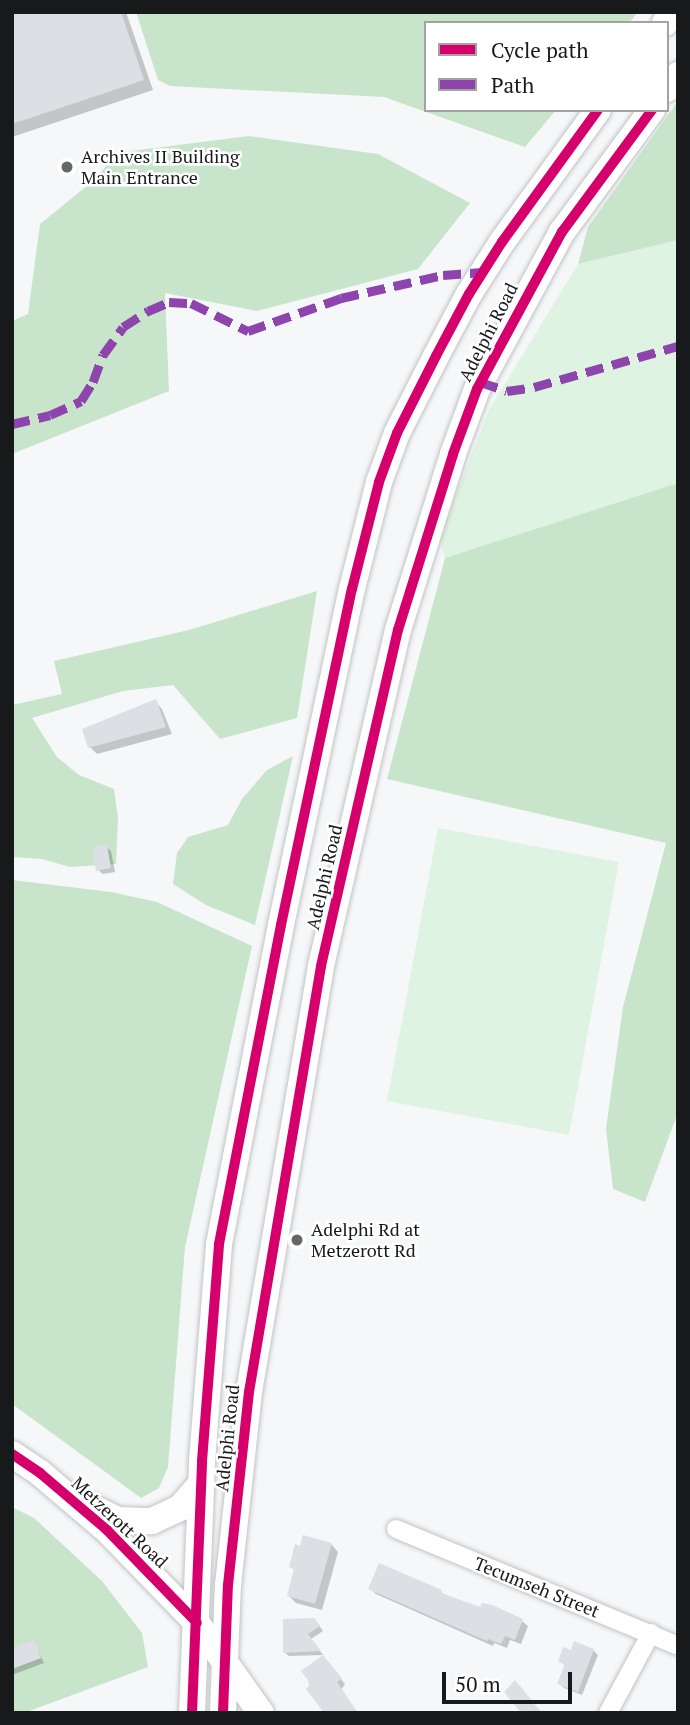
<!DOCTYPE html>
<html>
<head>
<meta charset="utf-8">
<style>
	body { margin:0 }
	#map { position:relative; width:690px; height:1725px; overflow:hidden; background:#f5f7f9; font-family:"PT Serif",serif }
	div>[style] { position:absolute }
	.green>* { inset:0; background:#dff3e2 }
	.forest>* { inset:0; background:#c8e5cc }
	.shadow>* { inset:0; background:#0003 }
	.building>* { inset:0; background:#dcdfe4 }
	.roads { filter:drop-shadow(0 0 2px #c1c3c5) drop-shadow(0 0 2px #c1c3c5) }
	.street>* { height:18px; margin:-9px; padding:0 9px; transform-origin:9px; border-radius:9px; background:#fefefe }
	.secondary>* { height:26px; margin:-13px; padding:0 13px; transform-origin:13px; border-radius:13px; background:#fefefe }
	.quiet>* { height:9px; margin-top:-4.5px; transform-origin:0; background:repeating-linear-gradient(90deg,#8e44ad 0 18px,transparent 0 27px) }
	.cycleway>* { height:10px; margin:-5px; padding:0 5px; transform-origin:5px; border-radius:5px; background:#d6006c }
	.dots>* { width:19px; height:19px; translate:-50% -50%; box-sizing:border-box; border:4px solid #fff; border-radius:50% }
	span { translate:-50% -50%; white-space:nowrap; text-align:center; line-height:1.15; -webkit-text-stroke:5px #fff; paint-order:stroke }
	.poi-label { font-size:18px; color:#18191b }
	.left { translate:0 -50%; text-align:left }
	.street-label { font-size:18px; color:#18191b }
	.frame { position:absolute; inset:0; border:14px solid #18191b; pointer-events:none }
	.legend { position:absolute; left:424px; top:21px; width:245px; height:91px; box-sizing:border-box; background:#fff; border:2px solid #a3a3a4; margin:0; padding:9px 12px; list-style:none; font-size:21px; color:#18191b }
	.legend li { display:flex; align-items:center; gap:14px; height:35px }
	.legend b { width:35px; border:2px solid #a3a3a4 }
	.scale { position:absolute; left:442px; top:1672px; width:130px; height:32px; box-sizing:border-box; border:4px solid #18191b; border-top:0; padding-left:9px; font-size:21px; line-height:24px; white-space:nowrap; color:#18191b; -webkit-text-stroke:5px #fff; paint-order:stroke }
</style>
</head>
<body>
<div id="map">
	<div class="green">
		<i style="clip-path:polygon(678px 240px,678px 483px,445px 558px,439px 538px,489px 410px,578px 264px)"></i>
		<i style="clip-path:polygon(438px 828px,619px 862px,569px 1135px,387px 1101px)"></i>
	</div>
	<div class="forest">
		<i style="clip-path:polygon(136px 12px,638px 12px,629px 23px,426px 23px,426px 110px,556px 110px,525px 147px,384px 97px,170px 86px,158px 80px)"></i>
		<i style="clip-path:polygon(678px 101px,678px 240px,578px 264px,588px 227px)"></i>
		<i style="clip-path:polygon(249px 136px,378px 154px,470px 203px,418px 269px,257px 311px,165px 293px,169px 391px,12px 454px,12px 321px,28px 314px,40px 224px,98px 177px,115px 153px)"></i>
		<i style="clip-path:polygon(678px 483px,678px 1112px,645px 1202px,613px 1189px,606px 1129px,623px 1007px,666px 843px,387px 779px,445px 558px)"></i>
		<i style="clip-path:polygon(317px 591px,297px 718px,220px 739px,173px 685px,123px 691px,32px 718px,57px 757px,79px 775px,114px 789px,118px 818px,116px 864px,70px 867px,42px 859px,12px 857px,12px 705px,62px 694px,54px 661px,189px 630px)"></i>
		<i style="clip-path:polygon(293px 756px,255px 925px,206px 905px,173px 884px,177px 853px,188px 837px,228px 825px,242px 799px,267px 770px)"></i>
		<i style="clip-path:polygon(12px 880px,111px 892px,157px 902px,252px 946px,185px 1247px,168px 1467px,159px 1488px,141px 1498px,12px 1404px)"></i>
		<i style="clip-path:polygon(12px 1507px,34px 1518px,102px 1581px,142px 1633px,148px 1667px,24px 1713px,12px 1713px)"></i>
	</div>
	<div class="shadow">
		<i style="clip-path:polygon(12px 12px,126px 12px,153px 90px,12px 137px)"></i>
		<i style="clip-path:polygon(155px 701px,162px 709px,172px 734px,97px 754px,90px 747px)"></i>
		<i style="clip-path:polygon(106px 847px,111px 851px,115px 872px,103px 874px,98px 870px)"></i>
		<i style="clip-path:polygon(331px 1544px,338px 1552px,322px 1610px,296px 1603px,289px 1596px,296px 1571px,291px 1567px)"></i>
		<i style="clip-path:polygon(370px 1588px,441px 1592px,446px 1596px,522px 1621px,528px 1626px,521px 1644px,510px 1640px,507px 1648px,494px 1643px,493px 1646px,376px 1594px)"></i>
		<i style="clip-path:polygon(318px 1624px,323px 1631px,311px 1639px,323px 1655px,289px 1656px,284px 1652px)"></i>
		<i style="clip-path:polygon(34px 1643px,44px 1663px,12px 1675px,12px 1650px)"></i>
		<i style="clip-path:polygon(593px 1650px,598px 1655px,582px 1695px,564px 1688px,559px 1683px,566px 1666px,560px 1661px,572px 1652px)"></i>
		<i style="clip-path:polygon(327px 1662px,345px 1684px,326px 1713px)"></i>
	</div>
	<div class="building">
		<i style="clip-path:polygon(12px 12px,121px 12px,144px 80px,12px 124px)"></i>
		<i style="clip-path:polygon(156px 699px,166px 727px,88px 748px,82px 729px)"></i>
		<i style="clip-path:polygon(107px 845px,111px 868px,96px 871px,92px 847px)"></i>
		<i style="clip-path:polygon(303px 1535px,332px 1543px,315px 1604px,287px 1596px,294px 1569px,289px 1567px,295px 1544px,300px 1546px)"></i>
		<i style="clip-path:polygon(379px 1563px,442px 1590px,441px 1593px,480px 1607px,482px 1603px,492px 1605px,523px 1619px,515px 1640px,505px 1636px,501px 1644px,488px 1639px,487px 1641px,368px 1589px)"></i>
		<i style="clip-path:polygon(314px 1618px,320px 1626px,308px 1634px,321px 1651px,283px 1653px,283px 1619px)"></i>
		<i style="clip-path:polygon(34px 1640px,41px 1658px,12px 1669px,12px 1648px)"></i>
		<i style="clip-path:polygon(574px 1641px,594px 1649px,578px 1692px,557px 1684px,565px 1664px,558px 1662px,563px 1647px,571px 1650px)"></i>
		<i style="clip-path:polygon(323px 1655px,342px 1678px,337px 1682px,358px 1713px,324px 1713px,306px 1689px,309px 1686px,308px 1680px,301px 1671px)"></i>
		<i style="clip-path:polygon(515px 1680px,542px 1713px,521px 1713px,504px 1692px)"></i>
	</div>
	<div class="roads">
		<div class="street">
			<i style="left:396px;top:1529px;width:305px;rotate:22.5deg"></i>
			<i style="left:608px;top:1713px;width:91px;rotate:-61.7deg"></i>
		</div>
		<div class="secondary">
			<i style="left:665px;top:23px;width:14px;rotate:-54deg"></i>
			<i style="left:667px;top:89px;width:18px;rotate:-52deg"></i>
			<i style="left:12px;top:1454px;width:34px;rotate:34deg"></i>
			<i style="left:40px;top:1473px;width:88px;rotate:40.4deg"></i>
			<i style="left:107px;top:1530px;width:129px;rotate:45.9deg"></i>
			<i style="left:197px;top:1623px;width:110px;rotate:54.6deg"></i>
			<i style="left:90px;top:1506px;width:30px;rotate:27deg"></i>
			<i style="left:117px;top:1520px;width:35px;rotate:2deg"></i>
			<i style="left:152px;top:1521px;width:31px;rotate:-25deg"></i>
			<i style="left:180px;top:1508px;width:32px;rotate:-49deg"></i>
			<i style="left:192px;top:1713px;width:252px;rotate:-87.7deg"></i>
			<i style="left:202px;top:1461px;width:218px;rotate:-85.5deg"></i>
			<i style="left:219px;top:1244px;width:325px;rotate:-79deg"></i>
			<i style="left:281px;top:925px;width:343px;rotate:-78.1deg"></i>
			<i style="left:352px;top:589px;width:110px;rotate:-75.8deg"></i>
			<i style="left:379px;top:482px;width:52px;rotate:-69.8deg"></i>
			<i style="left:397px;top:433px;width:86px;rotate:-63.1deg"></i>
			<i style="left:436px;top:356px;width:70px;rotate:-62deg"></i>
			<i style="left:469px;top:294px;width:62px;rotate:-57.6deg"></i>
			<i style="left:502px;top:242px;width:163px;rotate:-54deg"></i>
			<i style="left:223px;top:1713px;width:128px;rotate:-87.8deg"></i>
			<i style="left:228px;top:1585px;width:194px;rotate:-83.8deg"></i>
			<i style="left:249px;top:1392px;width:432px;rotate:-80.4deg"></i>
			<i style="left:321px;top:966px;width:345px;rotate:-77.1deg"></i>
			<i style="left:398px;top:630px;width:184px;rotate:-72.6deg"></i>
			<i style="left:453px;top:454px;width:69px;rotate:-69.7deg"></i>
			<i style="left:477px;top:389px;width:179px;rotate:-61.6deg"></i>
			<i style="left:562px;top:232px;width:152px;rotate:-53.6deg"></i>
		</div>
	</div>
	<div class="quiet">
		<i style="left:480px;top:382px;width:28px;rotate:18deg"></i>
		<i style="left:507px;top:391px;width:27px;rotate:-8deg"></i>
		<i style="left:534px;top:387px;width:150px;rotate:-15.9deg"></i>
		<i style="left:12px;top:424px;width:39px;rotate:-13deg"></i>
		<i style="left:50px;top:415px;width:34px;rotate:-24deg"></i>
		<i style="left:81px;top:401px;width:22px;rotate:-58deg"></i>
		<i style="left:93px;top:382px;width:29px;rotate:-70deg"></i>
		<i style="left:103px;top:355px;width:34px;rotate:-54deg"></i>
		<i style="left:123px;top:327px;width:30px;rotate:-33deg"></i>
		<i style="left:148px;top:311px;width:23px;rotate:-23deg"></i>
		<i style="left:169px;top:302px;width:22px;rotate:3deg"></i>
		<i style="left:191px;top:303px;width:64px;rotate:26.2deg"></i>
		<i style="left:248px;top:331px;width:99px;rotate:-19.5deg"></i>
		<i style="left:341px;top:298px;width:105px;rotate:-12.7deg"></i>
		<i style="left:443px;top:275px;width:40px;rotate:-4.3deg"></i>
	</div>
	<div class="cycleway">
		<i style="left:12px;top:1454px;width:34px;rotate:34deg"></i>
		<i style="left:40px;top:1473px;width:88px;rotate:40.4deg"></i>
		<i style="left:107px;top:1530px;width:129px;rotate:45.9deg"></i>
		<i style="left:192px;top:1713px;width:252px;rotate:-87.7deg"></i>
		<i style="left:202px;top:1461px;width:218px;rotate:-85.5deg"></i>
		<i style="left:219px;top:1244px;width:325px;rotate:-79deg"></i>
		<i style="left:281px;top:925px;width:343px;rotate:-78.1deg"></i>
		<i style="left:352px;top:589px;width:110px;rotate:-75.8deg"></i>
		<i style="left:379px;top:482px;width:52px;rotate:-69.8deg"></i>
		<i style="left:397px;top:433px;width:86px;rotate:-63.1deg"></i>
		<i style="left:436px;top:356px;width:70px;rotate:-62deg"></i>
		<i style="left:469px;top:294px;width:62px;rotate:-57.6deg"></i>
		<i style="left:502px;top:242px;width:163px;rotate:-54deg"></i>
		<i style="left:223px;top:1713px;width:128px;rotate:-87.8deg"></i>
		<i style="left:228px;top:1585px;width:194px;rotate:-83.8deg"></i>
		<i style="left:249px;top:1392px;width:432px;rotate:-80.4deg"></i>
		<i style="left:321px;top:966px;width:345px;rotate:-77.1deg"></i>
		<i style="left:398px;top:630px;width:184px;rotate:-72.6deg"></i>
		<i style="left:453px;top:454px;width:69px;rotate:-69.7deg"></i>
		<i style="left:477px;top:389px;width:179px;rotate:-61.6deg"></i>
		<i style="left:562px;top:232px;width:152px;rotate:-53.6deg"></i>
	</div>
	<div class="dots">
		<i style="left:67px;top:167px;background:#656769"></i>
		<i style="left:297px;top:1240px;background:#656769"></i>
	</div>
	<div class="poi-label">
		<span class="left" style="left:81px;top:167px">Archives II Building<br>Main Entrance</span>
		<span class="left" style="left:311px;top:1240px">Adelphi Rd at<br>Metzerott Rd</span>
	</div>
	<div class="street-label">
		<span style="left:488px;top:332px;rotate:-63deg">Adelphi Road</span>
		<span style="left:324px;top:877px;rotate:-77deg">Adelphi Road</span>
		<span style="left:227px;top:1438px;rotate:-84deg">Adelphi Road</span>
		<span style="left:120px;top:1522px;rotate:43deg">Metzerott Road</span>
		<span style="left:537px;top:1587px;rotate:22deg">Tecumseh Street</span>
	</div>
	<div class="frame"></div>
	<ul class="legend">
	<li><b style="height:9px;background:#d6006c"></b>Cycle path</li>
	<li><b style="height:9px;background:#8e44ad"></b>Path</li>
	</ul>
	<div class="scale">50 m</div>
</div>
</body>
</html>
